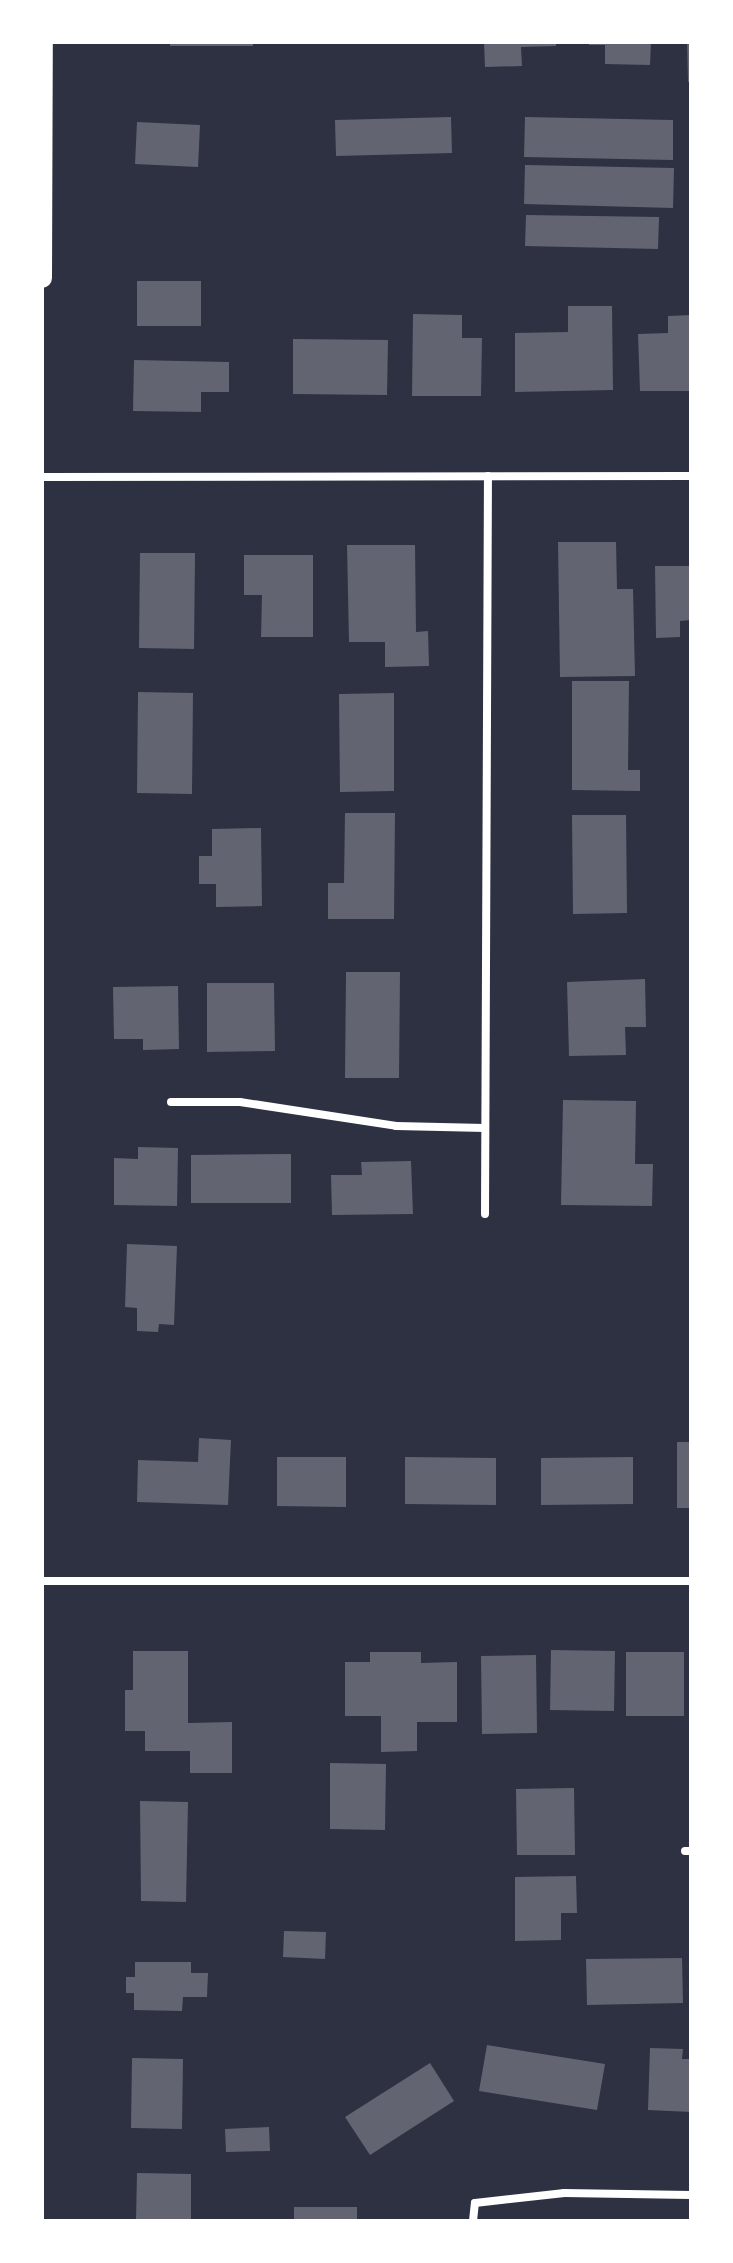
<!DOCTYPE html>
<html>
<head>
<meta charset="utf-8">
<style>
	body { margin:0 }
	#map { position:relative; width:733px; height:2263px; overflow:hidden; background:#2d3142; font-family:Spectral,serif }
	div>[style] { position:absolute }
	.building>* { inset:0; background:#626471 }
	.minor>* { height:8px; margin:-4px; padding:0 4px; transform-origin:4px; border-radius:4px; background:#fff }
	.primary>* { height:20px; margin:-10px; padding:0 10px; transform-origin:10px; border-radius:10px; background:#fff }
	span { translate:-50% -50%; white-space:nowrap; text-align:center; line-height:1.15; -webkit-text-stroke:6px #fff; paint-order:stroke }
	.frame { position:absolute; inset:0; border:44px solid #fff; pointer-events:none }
</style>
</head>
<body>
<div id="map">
	<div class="building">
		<i style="clip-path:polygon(170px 42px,253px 42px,253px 46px,170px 46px)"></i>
		<i style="clip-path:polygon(484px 42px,556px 42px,556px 46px,521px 47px,522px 66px,485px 67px)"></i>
		<i style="clip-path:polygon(589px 42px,651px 42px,650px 65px,605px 64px,605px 45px,589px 45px)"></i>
		<i style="clip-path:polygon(687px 42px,691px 42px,691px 82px,688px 82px)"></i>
		<i style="clip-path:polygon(451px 117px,452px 153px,336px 156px,335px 120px)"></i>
		<i style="clip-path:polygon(525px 117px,673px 120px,673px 160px,524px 157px)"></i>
		<i style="clip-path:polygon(137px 122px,200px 125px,198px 167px,135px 164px)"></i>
		<i style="clip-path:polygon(525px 165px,674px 168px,673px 208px,524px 204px)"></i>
		<i style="clip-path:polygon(526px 215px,659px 217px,658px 249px,525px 246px)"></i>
		<i style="clip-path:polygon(137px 281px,201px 281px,201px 326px,137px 326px)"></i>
		<i style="clip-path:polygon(568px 306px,612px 306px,613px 390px,515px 392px,515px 333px,568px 332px)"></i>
		<i style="clip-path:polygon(413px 314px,462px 315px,462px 338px,482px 338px,481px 396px,412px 396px)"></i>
		<i style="clip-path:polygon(691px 315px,691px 391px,640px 391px,638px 334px,668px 333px,668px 316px)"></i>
		<i style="clip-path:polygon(293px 339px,388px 340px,387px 395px,293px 394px)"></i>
		<i style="clip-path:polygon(134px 360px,229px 362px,229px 392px,201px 392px,201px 412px,133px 411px)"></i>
		<i style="clip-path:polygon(558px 542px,616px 542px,617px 589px,633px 589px,635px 676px,560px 677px)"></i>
		<i style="clip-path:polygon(347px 545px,415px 545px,416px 632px,428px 631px,429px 666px,385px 667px,385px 642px,349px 642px)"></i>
		<i style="clip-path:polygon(140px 553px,195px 553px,194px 649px,139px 648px)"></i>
		<i style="clip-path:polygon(244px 555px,313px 555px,313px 637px,261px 637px,262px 595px,244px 595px)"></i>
		<i style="clip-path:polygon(655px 566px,691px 566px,691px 620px,680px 621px,680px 637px,656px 638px)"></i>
		<i style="clip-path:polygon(572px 681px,629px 681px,628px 770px,640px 770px,640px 791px,572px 790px)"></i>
		<i style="clip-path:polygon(138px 692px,193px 693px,192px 794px,137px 793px)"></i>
		<i style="clip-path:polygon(394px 693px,394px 791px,340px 792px,339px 694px)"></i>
		<i style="clip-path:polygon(345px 813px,395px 813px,394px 919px,328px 919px,328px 883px,344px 883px)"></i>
		<i style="clip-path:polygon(572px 815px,626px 815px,627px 913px,573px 914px)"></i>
		<i style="clip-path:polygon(261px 828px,262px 906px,216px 907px,216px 884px,199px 884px,199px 856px,212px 856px,212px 829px)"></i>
		<i style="clip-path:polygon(346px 972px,400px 972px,399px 1078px,345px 1078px)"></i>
		<i style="clip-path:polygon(645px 979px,646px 1027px,625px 1027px,626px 1055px,569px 1056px,567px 982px)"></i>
		<i style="clip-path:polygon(207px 983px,274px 983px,275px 1051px,207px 1052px)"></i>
		<i style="clip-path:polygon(178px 986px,179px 1049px,143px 1050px,143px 1039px,114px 1039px,113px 987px)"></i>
		<i style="clip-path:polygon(563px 1100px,636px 1101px,635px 1164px,653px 1164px,652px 1206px,561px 1205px)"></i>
		<i style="clip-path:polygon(138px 1147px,178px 1148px,177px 1206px,114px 1205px,114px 1158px,138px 1159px)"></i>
		<i style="clip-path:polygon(291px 1154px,291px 1203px,191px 1203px,191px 1155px)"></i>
		<i style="clip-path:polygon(411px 1161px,413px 1214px,332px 1215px,331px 1175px,362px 1175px,361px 1162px)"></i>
		<i style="clip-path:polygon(127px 1244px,177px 1246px,174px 1325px,159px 1324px,158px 1332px,137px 1331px,137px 1308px,125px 1307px)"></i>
		<i style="clip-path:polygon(199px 1438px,231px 1440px,228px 1505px,137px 1502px,138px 1460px,198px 1462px)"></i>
		<i style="clip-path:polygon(677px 1442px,691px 1442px,691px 1508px,677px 1508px)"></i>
		<i style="clip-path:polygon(277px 1457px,346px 1457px,346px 1507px,277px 1506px)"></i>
		<i style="clip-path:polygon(405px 1457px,496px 1458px,496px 1505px,405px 1504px)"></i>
		<i style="clip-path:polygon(633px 1457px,633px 1504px,541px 1505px,541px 1458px)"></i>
		<i style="clip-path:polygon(551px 1650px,615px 1651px,614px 1711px,550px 1710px)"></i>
		<i style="clip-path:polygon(133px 1651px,188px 1651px,188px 1723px,232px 1722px,232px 1773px,190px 1773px,190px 1751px,145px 1751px,145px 1731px,125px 1731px,125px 1690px,133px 1690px)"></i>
		<i style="clip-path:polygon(370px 1652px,421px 1652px,421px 1663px,457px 1662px,457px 1722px,417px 1722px,417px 1751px,381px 1752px,381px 1716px,345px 1716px,345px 1662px,370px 1662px)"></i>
		<i style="clip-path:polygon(626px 1652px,684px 1652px,684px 1716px,626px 1716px)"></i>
		<i style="clip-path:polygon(536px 1655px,537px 1733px,482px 1734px,481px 1656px)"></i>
		<i style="clip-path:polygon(330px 1763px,386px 1764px,385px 1830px,330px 1829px)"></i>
		<i style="clip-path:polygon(574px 1788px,575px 1855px,517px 1855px,516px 1789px)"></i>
		<i style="clip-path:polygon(140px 1801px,188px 1802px,186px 1902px,141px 1901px)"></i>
		<i style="clip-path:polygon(576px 1876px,577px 1913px,561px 1913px,561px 1940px,515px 1941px,515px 1877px)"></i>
		<i style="clip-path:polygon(284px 1931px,326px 1932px,325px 1959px,283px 1957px)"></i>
		<i style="clip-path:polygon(682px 1958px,683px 2003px,587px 2005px,586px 1959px)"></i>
		<i style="clip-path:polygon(135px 1962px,191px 1962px,191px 1973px,208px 1973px,207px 1997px,183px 1997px,182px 2011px,134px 2010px,134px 1993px,126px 1993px,126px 1977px,135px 1977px)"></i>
		<i style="clip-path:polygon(487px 2045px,605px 2064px,597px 2110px,479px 2091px)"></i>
		<i style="clip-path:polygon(650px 2048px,683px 2049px,682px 2059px,691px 2059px,691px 2112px,648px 2110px)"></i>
		<i style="clip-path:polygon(132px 2058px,183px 2059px,182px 2129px,131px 2128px)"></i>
		<i style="clip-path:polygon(430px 2063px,454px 2101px,370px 2155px,345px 2117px)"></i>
		<i style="clip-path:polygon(269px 2127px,270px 2151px,226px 2152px,225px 2129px)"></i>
		<i style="clip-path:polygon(137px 2173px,191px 2174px,191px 2221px,136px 2221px)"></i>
		<i style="clip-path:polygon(294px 2207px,357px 2207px,357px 2221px,294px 2221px)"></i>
	</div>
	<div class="minor">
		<i style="left:42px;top:477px;width:649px;rotate:-0.09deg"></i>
		<i style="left:171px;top:1102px;width:69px"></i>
		<i style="left:240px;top:1102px;width:158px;rotate:8.7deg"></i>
		<i style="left:396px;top:1126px;width:89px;rotate:1.3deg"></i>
		<i style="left:485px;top:1214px;width:738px;rotate:-89.77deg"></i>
		<i style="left:42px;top:1581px;width:649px"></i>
		<i style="left:685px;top:1851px;width:6px"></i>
		<i style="left:473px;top:2221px;width:18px;rotate:-84deg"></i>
		<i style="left:475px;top:2203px;width:90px;rotate:-6.4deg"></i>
		<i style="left:564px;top:2193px;width:127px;rotate:0.9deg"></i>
	</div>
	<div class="primary">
		<i style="left:42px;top:278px;width:236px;rotate:-89.8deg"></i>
	</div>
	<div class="frame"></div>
</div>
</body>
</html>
